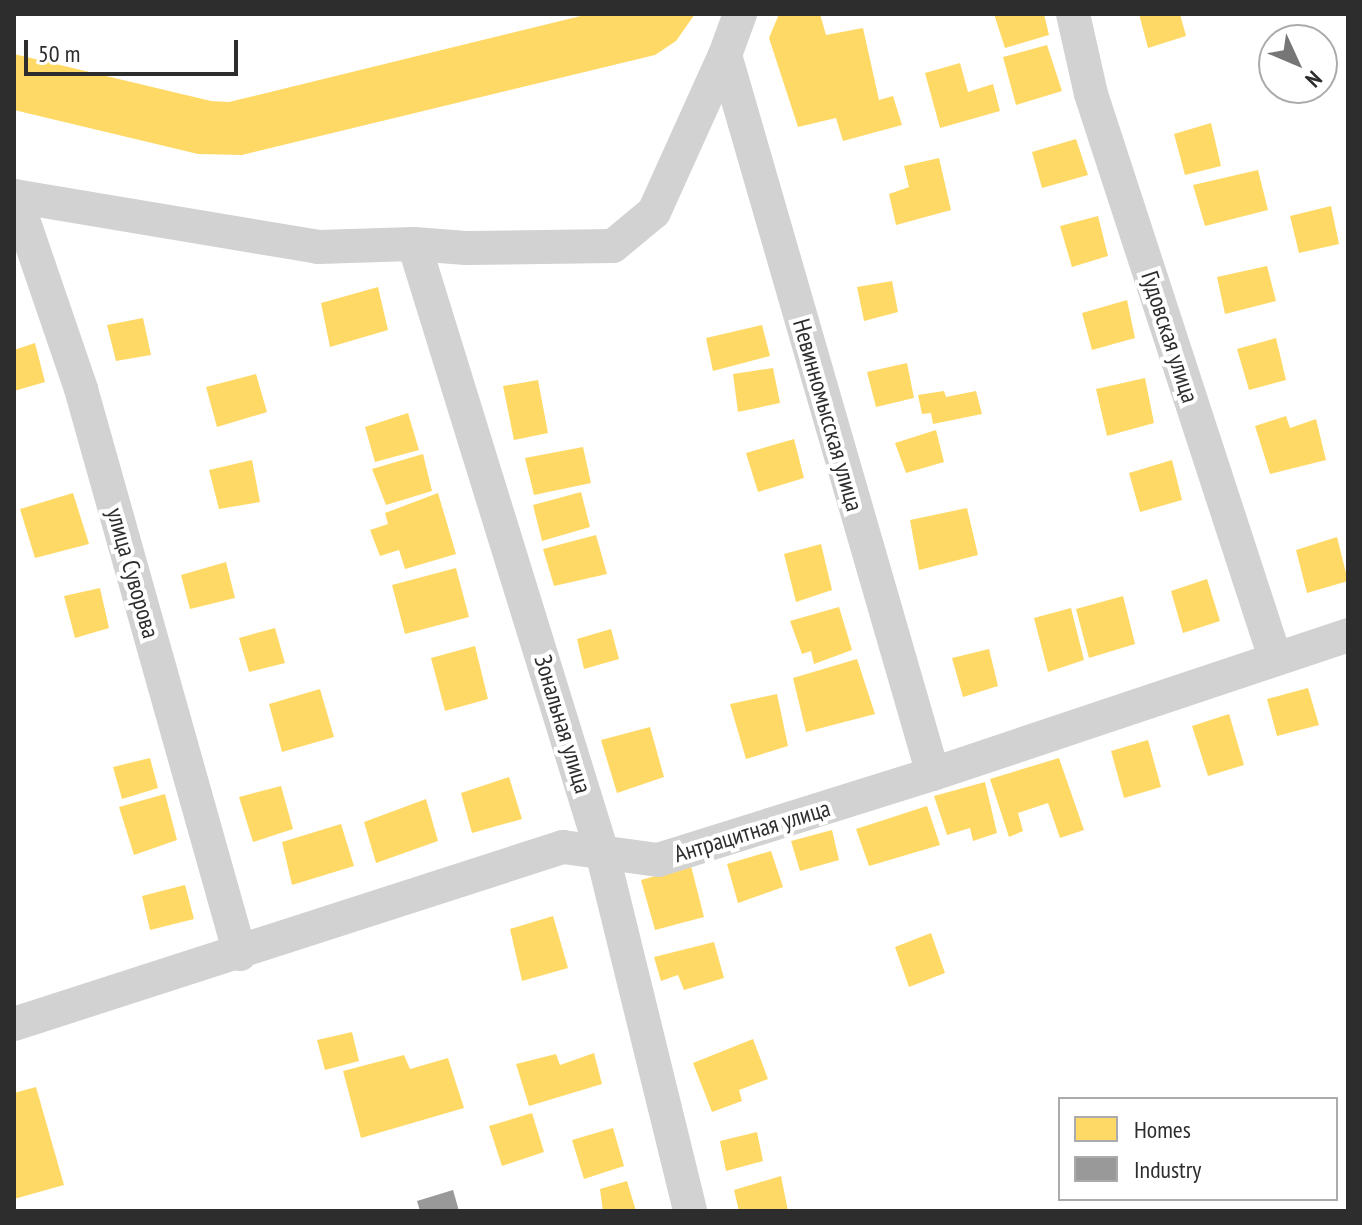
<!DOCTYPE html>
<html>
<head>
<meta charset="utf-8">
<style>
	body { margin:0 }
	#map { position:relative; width:1362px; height:1225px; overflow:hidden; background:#fff; font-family:"PT Sans Narrow",sans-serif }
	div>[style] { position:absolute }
	.homes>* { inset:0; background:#ffd966 }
	.industry>* { inset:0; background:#999 }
	.minor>* { height:34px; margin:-17px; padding:0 17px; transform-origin:17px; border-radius:17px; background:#d2d2d2 }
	span { translate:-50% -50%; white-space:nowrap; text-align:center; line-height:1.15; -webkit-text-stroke:8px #fff; paint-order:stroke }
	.street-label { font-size:24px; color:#2d2d2d }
	.frame { position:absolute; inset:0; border:16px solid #2d2d2d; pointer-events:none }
	.legend { position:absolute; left:1058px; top:1097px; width:280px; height:104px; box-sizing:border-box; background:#fff; border:2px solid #ababab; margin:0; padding:10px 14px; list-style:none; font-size:24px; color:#2d2d2d }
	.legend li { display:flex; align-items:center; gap:16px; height:40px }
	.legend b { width:40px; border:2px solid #ababab }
	.north { position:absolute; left:1258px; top:24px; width:80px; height:80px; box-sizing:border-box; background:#fff; border:2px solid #ababab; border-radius:50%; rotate:134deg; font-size:22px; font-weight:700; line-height:32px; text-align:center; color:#2d2d2d }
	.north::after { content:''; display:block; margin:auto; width:28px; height:36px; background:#767676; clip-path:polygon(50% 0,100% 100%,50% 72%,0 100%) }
	.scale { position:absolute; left:24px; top:40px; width:214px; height:36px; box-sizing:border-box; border:4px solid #2d2d2d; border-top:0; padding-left:10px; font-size:24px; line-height:28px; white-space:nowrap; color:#2d2d2d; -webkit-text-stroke:6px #fff; paint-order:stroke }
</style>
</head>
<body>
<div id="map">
	<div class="homes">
		<i style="clip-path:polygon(589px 14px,695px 14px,676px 41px,655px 55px,242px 155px,198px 154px,14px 110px,14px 54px,211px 101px,229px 102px)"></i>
		<i style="clip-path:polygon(779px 14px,820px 14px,826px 35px,863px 28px,879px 100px,893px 96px,902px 125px,843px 141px,836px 118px,798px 127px,769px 38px)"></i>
		<i style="clip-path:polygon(994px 14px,1044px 14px,1049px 35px,1005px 48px)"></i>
		<i style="clip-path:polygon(1139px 14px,1180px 14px,1186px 36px,1148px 48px)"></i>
		<i style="clip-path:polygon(1047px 45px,1062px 91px,1016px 105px,1003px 57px)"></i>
		<i style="clip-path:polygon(960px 63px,968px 92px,993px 84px,1000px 111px,940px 128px,925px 73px)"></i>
		<i style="clip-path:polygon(1211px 123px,1221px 166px,1185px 175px,1174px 134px)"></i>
		<i style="clip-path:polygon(1076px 139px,1088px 175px,1042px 188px,1032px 152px)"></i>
		<i style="clip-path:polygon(939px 158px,951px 210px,896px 225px,889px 194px,909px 187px,904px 166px)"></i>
		<i style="clip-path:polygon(1258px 170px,1268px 210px,1205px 226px,1193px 185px)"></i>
		<i style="clip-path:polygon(1331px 206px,1339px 244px,1299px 253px,1290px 216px)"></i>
		<i style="clip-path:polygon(1098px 216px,1108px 256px,1072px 267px,1060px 226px)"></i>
		<i style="clip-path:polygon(1267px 266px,1276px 301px,1225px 314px,1217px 277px)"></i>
		<i style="clip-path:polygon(892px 281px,898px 312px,864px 321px,857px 287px)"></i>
		<i style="clip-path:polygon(378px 287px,388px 330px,330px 347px,321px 303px)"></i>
		<i style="clip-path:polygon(1127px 300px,1135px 338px,1092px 350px,1082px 313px)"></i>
		<i style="clip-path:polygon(143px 318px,151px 355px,116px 361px,107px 325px)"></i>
		<i style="clip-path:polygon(762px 325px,770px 356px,713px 371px,706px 338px)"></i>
		<i style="clip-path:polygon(1276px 338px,1286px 380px,1249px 390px,1237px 349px)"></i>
		<i style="clip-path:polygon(35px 343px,45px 382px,14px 391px,14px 350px)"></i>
		<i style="clip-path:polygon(907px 363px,914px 398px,876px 407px,867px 372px)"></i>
		<i style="clip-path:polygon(773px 368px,780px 403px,738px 412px,733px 374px)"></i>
		<i style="clip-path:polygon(256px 374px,267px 412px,217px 427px,206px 387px)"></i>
		<i style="clip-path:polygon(1145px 378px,1154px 423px,1107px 436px,1096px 389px)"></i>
		<i style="clip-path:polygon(538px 380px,548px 433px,514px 440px,503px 386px)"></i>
		<i style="clip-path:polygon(944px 391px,946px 397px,976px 391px,982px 414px,933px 424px,931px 413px,922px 414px,918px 395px)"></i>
		<i style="clip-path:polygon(408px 413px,419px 450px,375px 462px,365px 427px)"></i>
		<i style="clip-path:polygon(1286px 416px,1290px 428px,1316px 419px,1326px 460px,1270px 474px,1255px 426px)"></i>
		<i style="clip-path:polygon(936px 430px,944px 462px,906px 473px,895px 443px)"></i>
		<i style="clip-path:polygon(794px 439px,804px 478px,758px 492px,746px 453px)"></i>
		<i style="clip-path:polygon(583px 447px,591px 483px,534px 495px,525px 458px)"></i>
		<i style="clip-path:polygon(423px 454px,432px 491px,386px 505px,372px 469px)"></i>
		<i style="clip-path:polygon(252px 460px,260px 502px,219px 509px,209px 470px)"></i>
		<i style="clip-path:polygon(1172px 460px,1182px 500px,1140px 512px,1129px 473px)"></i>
		<i style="clip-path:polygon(581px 492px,590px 527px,542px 541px,533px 505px)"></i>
		<i style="clip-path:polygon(73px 493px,89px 544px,35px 558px,20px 509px)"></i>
		<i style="clip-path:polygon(438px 493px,456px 554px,405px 569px,399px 550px,380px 556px,370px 530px,388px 524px,385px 513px)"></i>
		<i style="clip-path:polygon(967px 508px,978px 555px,919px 570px,910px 520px)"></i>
		<i style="clip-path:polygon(596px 535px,607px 574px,554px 586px,543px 549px)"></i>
		<i style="clip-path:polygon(1337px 537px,1348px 581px,1307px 593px,1296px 550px)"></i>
		<i style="clip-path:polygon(821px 544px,832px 590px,796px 602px,784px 554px)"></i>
		<i style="clip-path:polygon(226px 562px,235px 598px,190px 609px,181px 575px)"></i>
		<i style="clip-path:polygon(456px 568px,469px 617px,405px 634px,392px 585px)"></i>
		<i style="clip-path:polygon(1207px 579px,1220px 621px,1183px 633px,1171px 591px)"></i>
		<i style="clip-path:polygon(100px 588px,109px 628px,75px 638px,64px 596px)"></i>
		<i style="clip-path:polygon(1123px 596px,1135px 644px,1089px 658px,1076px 609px)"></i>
		<i style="clip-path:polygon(839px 607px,852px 650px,814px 664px,811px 651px,802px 654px,790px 621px)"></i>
		<i style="clip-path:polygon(1071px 608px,1084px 660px,1048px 672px,1034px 618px)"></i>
		<i style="clip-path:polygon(275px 628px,285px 663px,249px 672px,239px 638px)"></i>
		<i style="clip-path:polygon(611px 629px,619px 659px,584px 669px,577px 639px)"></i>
		<i style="clip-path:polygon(475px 646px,488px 699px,445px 711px,431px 658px)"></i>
		<i style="clip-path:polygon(989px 649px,998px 686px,963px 697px,952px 658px)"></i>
		<i style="clip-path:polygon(857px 659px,875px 714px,806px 732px,793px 678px)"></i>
		<i style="clip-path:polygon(1308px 688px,1319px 725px,1277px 736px,1267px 699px)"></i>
		<i style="clip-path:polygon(320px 689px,334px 737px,282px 752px,269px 704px)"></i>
		<i style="clip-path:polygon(777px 694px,788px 746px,746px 759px,730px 704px)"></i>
		<i style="clip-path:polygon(1229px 714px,1244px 765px,1208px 776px,1192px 726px)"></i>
		<i style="clip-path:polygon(650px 727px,664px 777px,617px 793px,601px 740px)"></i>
		<i style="clip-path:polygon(1148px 740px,1161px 787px,1124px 798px,1111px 751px)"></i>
		<i style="clip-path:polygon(150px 758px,158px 788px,122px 799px,113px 767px)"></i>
		<i style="clip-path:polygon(1059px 758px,1084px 830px,1060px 838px,1048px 803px,1018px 813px,1023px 831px,1009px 837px,990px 779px)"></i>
		<i style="clip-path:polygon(509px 777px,522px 819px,472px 833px,461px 793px)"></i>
		<i style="clip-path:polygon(985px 782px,997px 833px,973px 841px,970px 828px,947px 835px,934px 796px)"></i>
		<i style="clip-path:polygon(281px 786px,293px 829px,253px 842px,239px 797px)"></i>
		<i style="clip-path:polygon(165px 794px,177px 840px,134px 855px,119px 807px)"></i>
		<i style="clip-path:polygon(426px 799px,438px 841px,376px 863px,364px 822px)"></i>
		<i style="clip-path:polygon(927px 806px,940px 845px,869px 866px,856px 829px)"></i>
		<i style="clip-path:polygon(341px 824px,354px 866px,292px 885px,282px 842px)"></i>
		<i style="clip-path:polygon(832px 830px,839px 860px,800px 871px,791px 841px)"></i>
		<i style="clip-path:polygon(771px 851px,783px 887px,738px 903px,727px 864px)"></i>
		<i style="clip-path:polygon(691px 866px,704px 917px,655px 930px,641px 880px)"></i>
		<i style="clip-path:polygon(185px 885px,194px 919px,150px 930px,142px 896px)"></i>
		<i style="clip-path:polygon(553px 916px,568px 968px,522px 981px,510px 929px)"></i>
		<i style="clip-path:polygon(931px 933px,945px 973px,909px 987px,895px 947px)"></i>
		<i style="clip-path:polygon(714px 942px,724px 978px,684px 990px,678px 975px,661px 981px,654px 957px)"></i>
		<i style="clip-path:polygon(352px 1032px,359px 1061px,325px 1070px,317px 1040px)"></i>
		<i style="clip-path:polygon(753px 1039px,768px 1079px,739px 1090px,742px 1101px,712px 1112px,693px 1063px)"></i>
		<i style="clip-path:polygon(594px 1053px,602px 1084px,529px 1106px,516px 1064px,556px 1054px,560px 1065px)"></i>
		<i style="clip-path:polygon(404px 1055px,410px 1069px,448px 1058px,464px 1108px,361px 1138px,343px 1071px)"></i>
		<i style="clip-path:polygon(36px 1087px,64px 1185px,14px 1199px,14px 1093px)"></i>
		<i style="clip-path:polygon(532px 1113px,544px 1152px,502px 1166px,489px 1126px)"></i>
		<i style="clip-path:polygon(613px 1128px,624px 1166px,584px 1179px,572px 1140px)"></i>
		<i style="clip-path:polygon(757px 1132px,763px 1161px,726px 1171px,720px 1141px)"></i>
		<i style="clip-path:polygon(781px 1176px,788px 1211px,739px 1211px,734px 1190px)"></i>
		<i style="clip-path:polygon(627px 1181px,636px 1211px,603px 1211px,600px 1189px)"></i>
	</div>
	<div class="industry">
		<i style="clip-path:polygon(453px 1190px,459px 1211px,420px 1211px,417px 1201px)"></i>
	</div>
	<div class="minor">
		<i style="left:1073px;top:14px;width:82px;rotate:77.3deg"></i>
		<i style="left:1091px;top:94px;width:593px;rotate:71.93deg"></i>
		<i style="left:725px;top:55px;width:748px;rotate:73.87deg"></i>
		<i style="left:14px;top:196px;width:308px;rotate:9.5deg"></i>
		<i style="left:318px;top:247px;width:96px;rotate:-1.8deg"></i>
		<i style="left:414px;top:244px;width:52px;rotate:4.4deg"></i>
		<i style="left:466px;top:248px;width:147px;rotate:-0.8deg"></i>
		<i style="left:613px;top:246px;width:53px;rotate:-39.7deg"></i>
		<i style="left:654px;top:212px;width:172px;rotate:-65.7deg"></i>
		<i style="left:725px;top:55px;width:44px;rotate:-69.9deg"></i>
		<i style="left:15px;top:196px;width:204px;rotate:71.1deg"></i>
		<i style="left:81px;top:389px;width:587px;rotate:74.28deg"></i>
		<i style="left:414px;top:244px;width:636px;rotate:72.82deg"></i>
		<i style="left:602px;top:852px;width:370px;rotate:76.2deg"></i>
		<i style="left:14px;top:1024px;width:577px;rotate:-17.87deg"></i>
		<i style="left:563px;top:847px;width:96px;rotate:7.8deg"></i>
		<i style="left:658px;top:860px;width:288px;rotate:-17.4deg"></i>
		<i style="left:933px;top:774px;width:438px;rotate:-18.5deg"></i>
	</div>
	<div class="street-label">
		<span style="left:1170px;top:337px;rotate:72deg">Гудовская улица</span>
		<span style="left:828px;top:415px;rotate:74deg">Невинномысская улица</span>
		<span style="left:133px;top:573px;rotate:74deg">улица Суворова</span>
		<span style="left:563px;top:724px;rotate:73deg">Зональная улица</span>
		<span style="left:752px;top:831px;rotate:-17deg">Антрацитная улица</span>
	</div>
	<div class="frame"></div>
	<ul class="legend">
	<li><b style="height:22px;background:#ffd966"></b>Homes</li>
	<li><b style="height:22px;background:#999"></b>Industry</li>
	</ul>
	<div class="north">N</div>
	<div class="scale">50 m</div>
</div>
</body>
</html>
